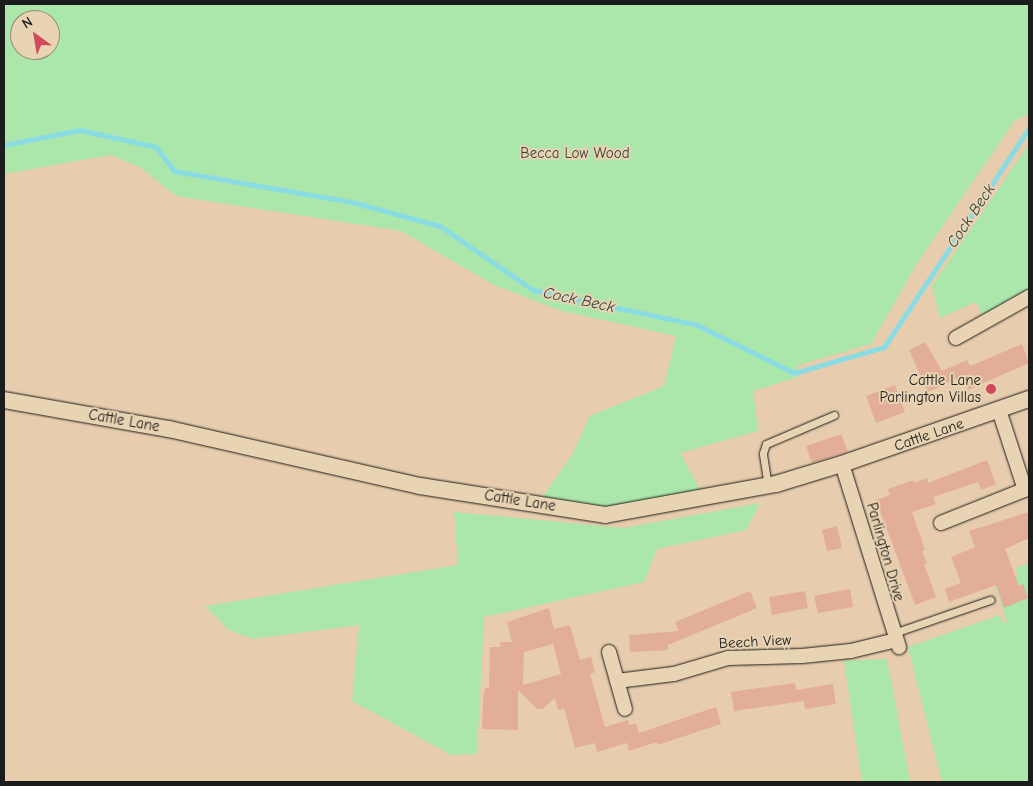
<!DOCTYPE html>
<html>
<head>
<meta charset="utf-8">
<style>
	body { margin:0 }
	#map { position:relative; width:1033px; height:786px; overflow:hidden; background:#e7ccad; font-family:"Comic Neue",sans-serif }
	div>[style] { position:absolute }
	.green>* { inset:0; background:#abe6ab }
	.stream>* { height:5px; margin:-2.5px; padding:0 2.5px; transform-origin:2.5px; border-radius:2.5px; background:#8adce2 }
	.building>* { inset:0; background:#e3ae98 }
	.roads { filter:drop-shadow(0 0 1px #1c1c1c) drop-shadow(0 0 1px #1c1c1c) }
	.service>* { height:7px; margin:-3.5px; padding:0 3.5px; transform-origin:3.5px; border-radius:3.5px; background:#e8d3b2 }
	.minor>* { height:14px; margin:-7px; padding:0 7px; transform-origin:7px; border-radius:7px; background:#e8d3b2 }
	.tertiary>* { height:16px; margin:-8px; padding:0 8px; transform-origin:8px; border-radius:8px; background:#e8d3b2 }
	.dots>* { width:14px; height:14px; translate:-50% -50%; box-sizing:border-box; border:2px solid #e8d3b2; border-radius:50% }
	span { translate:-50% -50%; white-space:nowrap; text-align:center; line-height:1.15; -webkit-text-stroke:4px #e8d3b2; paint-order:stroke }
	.park-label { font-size:15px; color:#394439 }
	.poi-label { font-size:15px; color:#1c1c1c }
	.right { translate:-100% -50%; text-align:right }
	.street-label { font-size:15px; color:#1c1c1c }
	.water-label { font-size:16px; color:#324244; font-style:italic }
	.frame { position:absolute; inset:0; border:5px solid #1c1c1c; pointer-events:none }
	.north { position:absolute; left:10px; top:10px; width:50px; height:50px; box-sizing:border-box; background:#e8d3b2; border:1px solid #968a76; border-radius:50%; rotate:328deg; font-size:14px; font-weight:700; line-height:20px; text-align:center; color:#1c1c1c }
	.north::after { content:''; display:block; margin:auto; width:18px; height:22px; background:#d1495b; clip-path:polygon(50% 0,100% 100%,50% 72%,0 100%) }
</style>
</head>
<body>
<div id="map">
	<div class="green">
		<i style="clip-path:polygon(evenodd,4px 4px,1029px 4px,1029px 114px,1015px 120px,916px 265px,871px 344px,798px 365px,798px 377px,753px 391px,758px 431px,680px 453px,705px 499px,605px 515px,538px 504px,573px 453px,590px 416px,664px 386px,676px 336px,562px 311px,494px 285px,401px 231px,176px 196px,141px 168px,111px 155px,4px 174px,4px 4px,20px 20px,50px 20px,50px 50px,20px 50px,20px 20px)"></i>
		<i style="clip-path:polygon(1029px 144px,1029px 291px,984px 318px,976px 302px,940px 318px,932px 286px)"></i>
		<i style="clip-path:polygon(760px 503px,746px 530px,657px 549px,644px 582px,484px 617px,477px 754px,451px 755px,352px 701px,359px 625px,253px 639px,229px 630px,205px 606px,458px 565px,454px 512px,624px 528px)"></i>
		<i style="clip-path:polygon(1029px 563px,1029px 782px,942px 782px,908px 647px,1000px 615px,1003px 623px,1007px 622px,995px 585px,1018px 577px,1016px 568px)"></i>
		<i style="clip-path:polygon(887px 659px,910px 782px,862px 782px,844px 661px)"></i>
	</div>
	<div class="stream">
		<i style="left:4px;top:145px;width:77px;rotate:-11.2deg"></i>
		<i style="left:80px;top:130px;width:78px;rotate:12.6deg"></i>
		<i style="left:156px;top:147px;width:30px;rotate:53deg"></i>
		<i style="left:174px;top:171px;width:181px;rotate:9.9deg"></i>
		<i style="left:352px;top:202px;width:91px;rotate:15.3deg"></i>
		<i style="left:440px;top:226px;width:113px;rotate:34.5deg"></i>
		<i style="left:533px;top:290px;width:168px;rotate:12deg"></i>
		<i style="left:697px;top:325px;width:108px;rotate:26.3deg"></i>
		<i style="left:794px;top:373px;width:94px;rotate:-16.1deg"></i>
		<i style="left:884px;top:347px;width:263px;rotate:-56.5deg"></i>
	</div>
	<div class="building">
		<i style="clip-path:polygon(925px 342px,942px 371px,967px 360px,970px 366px,1022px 344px,1029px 363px,968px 390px,962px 376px,928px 392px,909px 350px)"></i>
		<i style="clip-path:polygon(895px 385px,905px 412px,876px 423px,866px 396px)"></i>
		<i style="clip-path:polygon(841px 434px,848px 452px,812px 463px,806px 446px)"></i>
		<i style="clip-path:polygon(987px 460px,996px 484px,981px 490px,978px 482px,933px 497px,936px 504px,912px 512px,925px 550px,922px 551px,927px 563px,924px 564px,936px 597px,915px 605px,876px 500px,890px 495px,888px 489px,913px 480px,914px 483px,927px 478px,928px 483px)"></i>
		<i style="clip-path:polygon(1029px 512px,1029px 538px,1005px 549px,1019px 586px,1023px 584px,1028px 598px,1004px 608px,996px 585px,949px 602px,945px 589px,961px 583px,951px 557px,975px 547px,969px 531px)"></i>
		<i style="clip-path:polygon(837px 526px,842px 548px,827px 551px,822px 530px)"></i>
		<i style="clip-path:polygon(850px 589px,853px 607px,818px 613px,814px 596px)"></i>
		<i style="clip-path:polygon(750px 591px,757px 608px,668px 645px,668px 650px,630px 652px,629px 635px,679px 631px,675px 622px)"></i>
		<i style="clip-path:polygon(805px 591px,808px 608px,772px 615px,769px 597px)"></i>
		<i style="clip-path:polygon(evenodd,549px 608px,554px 629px,570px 625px,580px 660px,591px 657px,595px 672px,590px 674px,605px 727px,628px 720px,629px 725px,636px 723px,639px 733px,716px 707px,721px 724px,658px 745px,657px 742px,629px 751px,627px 743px,597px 752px,595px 743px,575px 748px,564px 708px,558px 710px,555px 698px,543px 709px,537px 709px,518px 690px,518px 730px,482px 729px,483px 700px,485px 688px,489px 688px,490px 647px,500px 647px,500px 642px,512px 642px,507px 622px,549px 608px,553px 644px,561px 674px,523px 685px,524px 652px,553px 644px)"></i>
		<i style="clip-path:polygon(795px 683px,796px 690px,833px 684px,836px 704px,805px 709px,804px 701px,734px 711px,731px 692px)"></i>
	</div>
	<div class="roads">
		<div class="service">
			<i style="left:768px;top:486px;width:33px;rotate:-99deg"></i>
			<i style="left:763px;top:453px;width:9px;rotate:-72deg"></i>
			<i style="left:766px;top:444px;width:74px;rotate:-23.1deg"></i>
			<i style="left:894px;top:633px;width:102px;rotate:-19deg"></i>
		</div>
		<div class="minor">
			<i style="left:956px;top:338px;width:84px;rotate:-29.3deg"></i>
			<i style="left:999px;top:410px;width:84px;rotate:72deg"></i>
			<i style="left:842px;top:464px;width:192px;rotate:72.7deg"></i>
			<i style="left:941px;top:523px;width:95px;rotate:-21.7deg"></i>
			<i style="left:609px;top:652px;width:59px;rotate:74.3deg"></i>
			<i style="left:617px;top:681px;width:57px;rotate:-7deg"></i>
			<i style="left:674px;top:674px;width:56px;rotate:-16.5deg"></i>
			<i style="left:728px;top:658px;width:74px;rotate:-1.5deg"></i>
			<i style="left:802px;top:656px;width:49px;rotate:-5.8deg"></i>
			<i style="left:851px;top:651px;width:46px;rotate:-13.7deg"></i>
		</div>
		<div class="tertiary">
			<i style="left:4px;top:400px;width:168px;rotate:10deg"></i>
			<i style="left:169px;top:429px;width:257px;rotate:12.8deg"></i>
			<i style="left:420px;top:486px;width:187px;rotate:8.9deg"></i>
			<i style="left:605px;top:515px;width:174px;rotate:-10.3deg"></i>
			<i style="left:776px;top:484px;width:69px;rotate:-16.9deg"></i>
			<i style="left:842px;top:464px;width:198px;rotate:-19.2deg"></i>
		</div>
	</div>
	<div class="dots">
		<i style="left:991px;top:389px;background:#d1495b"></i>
	</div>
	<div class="park-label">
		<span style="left:575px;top:154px">Becca Low Wood</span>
	</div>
	<div class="poi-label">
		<span class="right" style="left:981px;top:389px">Cattle Lane<br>Parlington Villas</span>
	</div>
	<div class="street-label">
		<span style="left:124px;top:421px;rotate:10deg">Cattle Lane</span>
		<span style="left:929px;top:435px;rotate:-19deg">Cattle Lane</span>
		<span style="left:520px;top:501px;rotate:9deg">Cattle Lane</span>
		<span style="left:885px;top:552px;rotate:74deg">Parlington Drive</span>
		<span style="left:755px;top:642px;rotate:-3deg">Beech View</span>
	</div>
	<div class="water-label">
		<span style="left:971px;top:216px;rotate:-56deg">Cock Beck</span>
		<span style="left:579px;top:300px;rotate:12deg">Cock Beck</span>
	</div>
	<div class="frame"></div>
	<div class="north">N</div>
</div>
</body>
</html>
